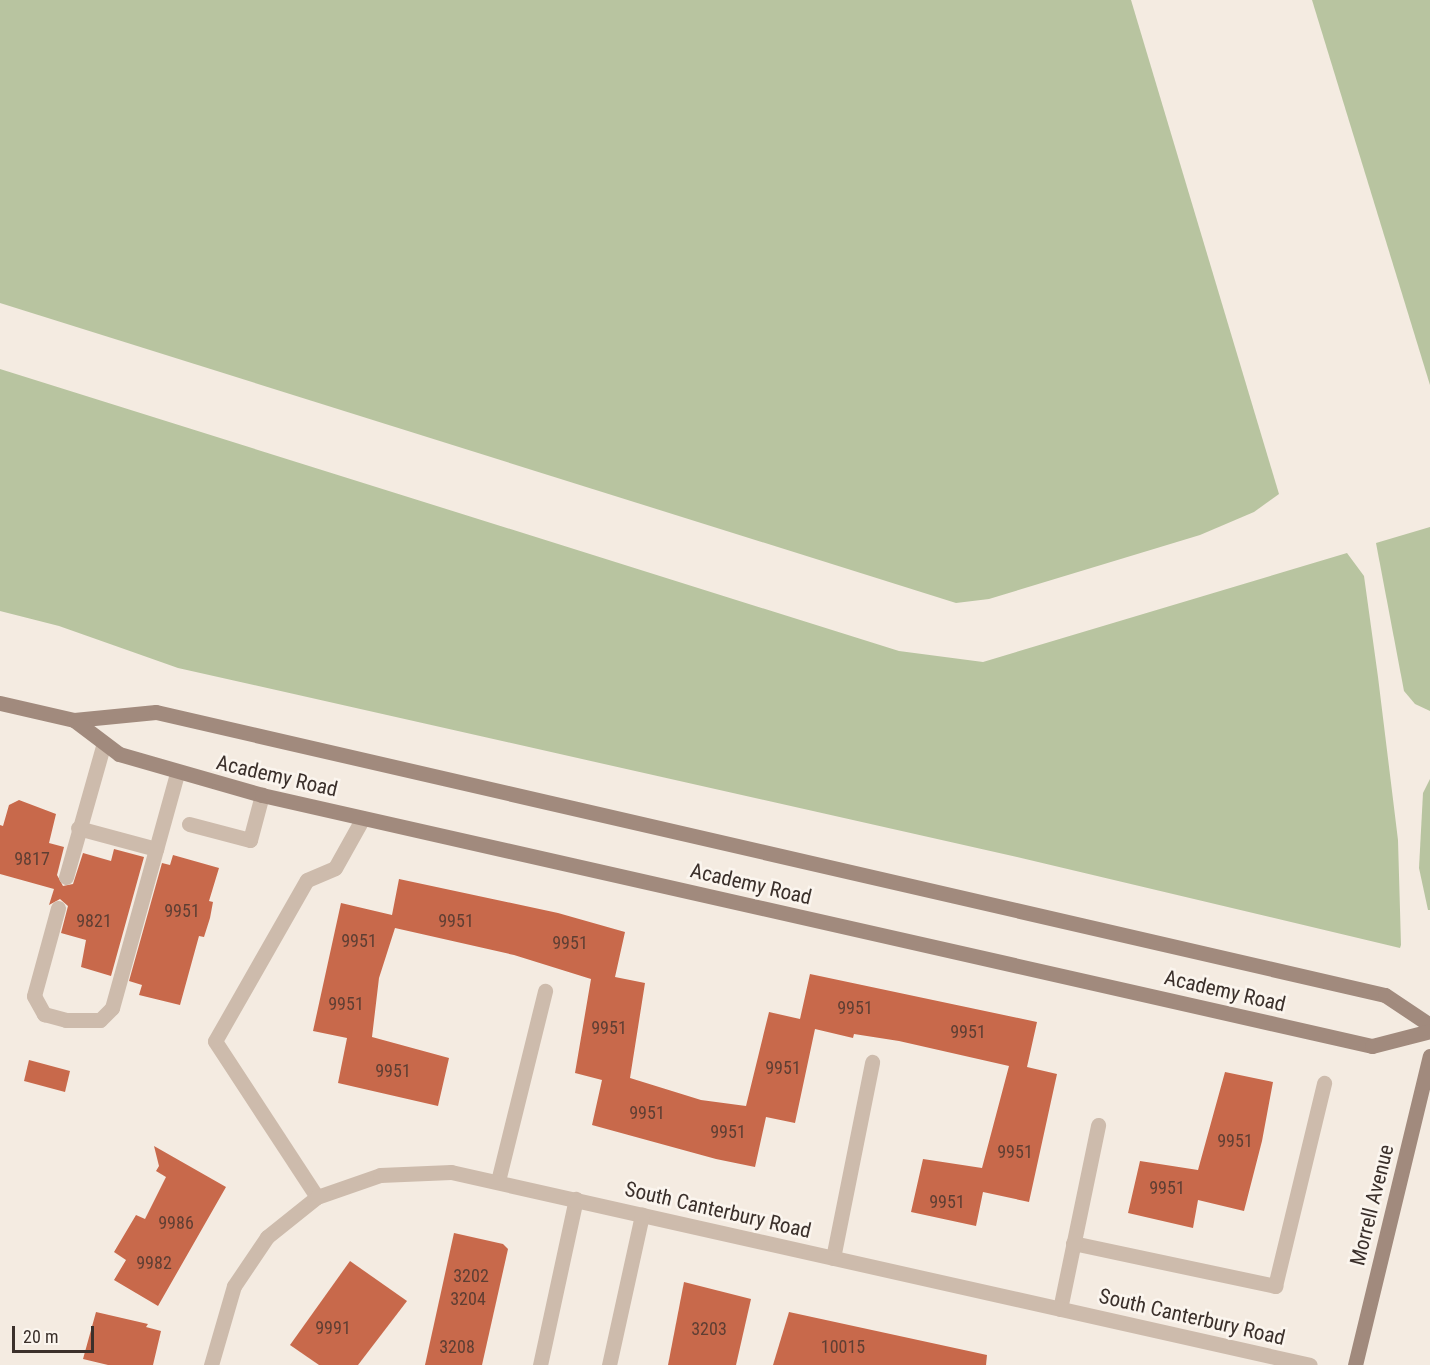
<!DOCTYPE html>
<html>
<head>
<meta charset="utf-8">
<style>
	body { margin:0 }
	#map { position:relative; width:1430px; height:1365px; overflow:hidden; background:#f4ebe1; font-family:"Roboto Condensed",sans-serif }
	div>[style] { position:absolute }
	.green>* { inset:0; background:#b8c4a0 }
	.building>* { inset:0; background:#c8694b }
	.lane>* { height:15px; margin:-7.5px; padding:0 7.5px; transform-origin:7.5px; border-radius:7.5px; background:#cdbbac }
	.street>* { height:15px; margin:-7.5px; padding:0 7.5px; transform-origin:7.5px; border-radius:7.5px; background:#cdbbac }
	.secondary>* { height:15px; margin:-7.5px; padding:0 7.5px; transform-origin:7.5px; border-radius:7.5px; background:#a18a7d }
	span { translate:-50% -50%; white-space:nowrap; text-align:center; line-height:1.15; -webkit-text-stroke:5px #fbf5ee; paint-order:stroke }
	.number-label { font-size:18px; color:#5e3e33 }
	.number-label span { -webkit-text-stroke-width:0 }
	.street-label { font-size:21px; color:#3b302b }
	.scale { position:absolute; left:12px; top:1326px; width:82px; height:27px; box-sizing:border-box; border:3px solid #3b302b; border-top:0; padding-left:8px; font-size:18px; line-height:21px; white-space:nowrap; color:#3b302b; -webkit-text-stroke:4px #fbf5ee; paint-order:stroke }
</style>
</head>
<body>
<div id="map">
	<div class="green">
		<i style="clip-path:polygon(0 0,1131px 0,1279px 494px,1254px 512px,1200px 535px,989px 599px,956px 603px,0 303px)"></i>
		<i style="clip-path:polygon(1312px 0,1430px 0,1430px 385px)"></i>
		<i style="clip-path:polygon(0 369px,899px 651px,983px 662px,1347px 553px,1364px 576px,1378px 677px,1398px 840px,1401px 945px,1400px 948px,1017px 857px,178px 668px,59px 626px,0 611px)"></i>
		<i style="clip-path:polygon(1430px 527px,1430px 711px,1415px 704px,1404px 691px,1376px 543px)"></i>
		<i style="clip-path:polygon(1430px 779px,1430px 910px,1428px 910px,1419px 868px,1423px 793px)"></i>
	</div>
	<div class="building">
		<i style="clip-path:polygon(19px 800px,56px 814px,49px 843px,64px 847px,57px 875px,63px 886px,73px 884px,83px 853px,111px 861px,114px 849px,144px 857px,111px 976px,81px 967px,86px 940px,61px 933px,68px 906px,60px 899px,49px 905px,54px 889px,0 874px,0 825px,3px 826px,9px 805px)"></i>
		<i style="clip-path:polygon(173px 855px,219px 868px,209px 901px,213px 902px,210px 918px,204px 937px,199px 936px,180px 1005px,139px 995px,142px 985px,129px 981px,162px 863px,170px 865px)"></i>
		<i style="clip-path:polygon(399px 879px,558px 913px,625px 932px,615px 977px,645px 983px,630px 1078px,701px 1100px,746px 1106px,769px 1012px,800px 1019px,810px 974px,1037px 1022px,1027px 1067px,1057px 1074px,1029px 1202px,983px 1192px,976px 1226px,911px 1212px,923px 1159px,982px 1168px,1009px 1066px,899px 1041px,854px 1034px,853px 1038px,815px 1029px,795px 1123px,766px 1117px,755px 1167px,716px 1159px,592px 1125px,602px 1080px,575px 1073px,591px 979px,514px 955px,395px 928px,379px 978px,372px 1037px,449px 1058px,438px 1106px,338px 1083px,347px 1038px,313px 1031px,341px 903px,392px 915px)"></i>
		<i style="clip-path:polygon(29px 1060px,70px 1071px,65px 1092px,24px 1081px)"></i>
		<i style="clip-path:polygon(1225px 1072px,1273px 1082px,1262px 1141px,1244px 1211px,1198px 1200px,1193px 1228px,1128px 1213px,1140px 1161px,1198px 1170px)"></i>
		<i style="clip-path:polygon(154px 1146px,226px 1187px,158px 1306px,114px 1280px,126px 1260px,114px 1252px,136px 1215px,145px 1219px,166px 1177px,156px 1171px,159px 1166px)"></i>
		<i style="clip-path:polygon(454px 1233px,503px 1244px,508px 1249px,482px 1365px,425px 1365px)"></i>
		<i style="clip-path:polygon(350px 1261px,407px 1301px,358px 1365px,319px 1365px,290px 1345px)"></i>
		<i style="clip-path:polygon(684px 1282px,751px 1299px,736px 1365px,668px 1365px)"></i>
		<i style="clip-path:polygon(96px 1312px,148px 1324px,146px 1327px,161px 1331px,153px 1365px,108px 1365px,83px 1359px)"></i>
		<i style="clip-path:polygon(789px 1312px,987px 1355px,986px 1365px,773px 1365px)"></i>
	</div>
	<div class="lane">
		<i style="left:189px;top:824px;width:63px;rotate:14.7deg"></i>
		<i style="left:250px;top:840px;width:47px;rotate:-75.1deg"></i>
		<i style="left:78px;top:828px;width:81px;rotate:15.1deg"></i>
		<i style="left:66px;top:877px;width:139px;rotate:-74.2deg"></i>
		<i style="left:58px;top:908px;width:91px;rotate:105.3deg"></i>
		<i style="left:34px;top:996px;width:21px;rotate:61deg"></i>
		<i style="left:44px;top:1014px;width:23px;rotate:15deg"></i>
		<i style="left:66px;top:1020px;width:34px"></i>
		<i style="left:100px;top:1020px;width:17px;rotate:-45deg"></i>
		<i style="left:112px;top:1008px;width:244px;rotate:-74.5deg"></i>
		<i style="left:498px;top:1181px;width:196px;rotate:-76.1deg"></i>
		<i style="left:317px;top:1197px;width:186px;rotate:-123.2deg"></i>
		<i style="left:215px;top:1041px;width:185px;rotate:-60.3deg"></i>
		<i style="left:307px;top:880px;width:30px;rotate:-23deg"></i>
		<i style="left:335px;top:868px;width:57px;rotate:-60.8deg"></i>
		<i style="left:1073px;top:1243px;width:207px;rotate:12deg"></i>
		<i style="left:1275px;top:1286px;width:209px;rotate:-76.4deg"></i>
		<i style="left:833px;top:1258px;width:200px;rotate:-78.7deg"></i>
		<i style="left:1060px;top:1309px;width:188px;rotate:-78.3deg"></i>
		<i style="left:540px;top:1365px;width:170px;rotate:-77.8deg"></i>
	</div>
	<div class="street">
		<i style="left:211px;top:1365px;width:82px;rotate:-73.8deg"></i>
		<i style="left:234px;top:1286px;width:59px;rotate:-56deg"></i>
		<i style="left:267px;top:1237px;width:64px;rotate:-38.7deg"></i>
		<i style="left:317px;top:1197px;width:67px;rotate:-19.2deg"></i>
		<i style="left:380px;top:1175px;width:71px;rotate:-2.4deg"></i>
		<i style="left:451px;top:1172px;width:880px;rotate:12.66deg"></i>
		<i style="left:609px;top:1365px;width:154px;rotate:-77.6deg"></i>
	</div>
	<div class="secondary">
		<i style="left:0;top:703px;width:76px;rotate:12.9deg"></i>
		<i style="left:74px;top:720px;width:82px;rotate:-5.6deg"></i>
		<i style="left:156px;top:712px;width:1261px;rotate:12.97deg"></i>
		<i style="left:1385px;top:995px;width:54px;rotate:33.7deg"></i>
		<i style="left:74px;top:720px;width:56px;rotate:37.1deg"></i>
		<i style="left:119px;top:754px;width:149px;rotate:16deg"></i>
		<i style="left:262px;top:795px;width:1138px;rotate:12.74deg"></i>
		<i style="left:1372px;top:1046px;width:60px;rotate:-14.5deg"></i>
		<i style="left:1355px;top:1365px;width:318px;rotate:-76.4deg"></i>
	</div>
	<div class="number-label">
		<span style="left:32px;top:859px">9817</span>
		<span style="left:182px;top:911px">9951</span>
		<span style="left:94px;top:921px">9821</span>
		<span style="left:456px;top:921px">9951</span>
		<span style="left:359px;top:941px">9951</span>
		<span style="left:570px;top:943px">9951</span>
		<span style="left:346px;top:1004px">9951</span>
		<span style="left:855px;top:1008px">9951</span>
		<span style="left:609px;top:1028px">9951</span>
		<span style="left:968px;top:1032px">9951</span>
		<span style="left:783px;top:1068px">9951</span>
		<span style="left:393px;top:1071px">9951</span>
		<span style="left:647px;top:1113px">9951</span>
		<span style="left:728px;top:1132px">9951</span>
		<span style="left:1235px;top:1141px">9951</span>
		<span style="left:1015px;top:1152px">9951</span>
		<span style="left:1167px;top:1188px">9951</span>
		<span style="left:947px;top:1202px">9951</span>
		<span style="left:176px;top:1223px">9986</span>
		<span style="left:154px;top:1263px">9982</span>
		<span style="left:471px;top:1276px">3202</span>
		<span style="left:468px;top:1299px">3204</span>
		<span style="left:333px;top:1328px">9991</span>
		<span style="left:709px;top:1329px">3203</span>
		<span style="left:457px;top:1347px">3208</span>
		<span style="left:843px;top:1347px">10015</span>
	</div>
	<div class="street-label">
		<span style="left:277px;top:776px;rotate:13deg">Academy Road</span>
		<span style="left:751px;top:884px;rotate:13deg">Academy Road</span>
		<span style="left:1225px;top:991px;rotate:13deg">Academy Road</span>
		<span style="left:1372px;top:1205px;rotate:-76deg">Morrell Avenue</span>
		<span style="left:718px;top:1210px;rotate:13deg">South Canterbury Road</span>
		<span style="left:1192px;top:1317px;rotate:13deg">South Canterbury Road</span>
	</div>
	<div class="scale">20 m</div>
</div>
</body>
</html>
